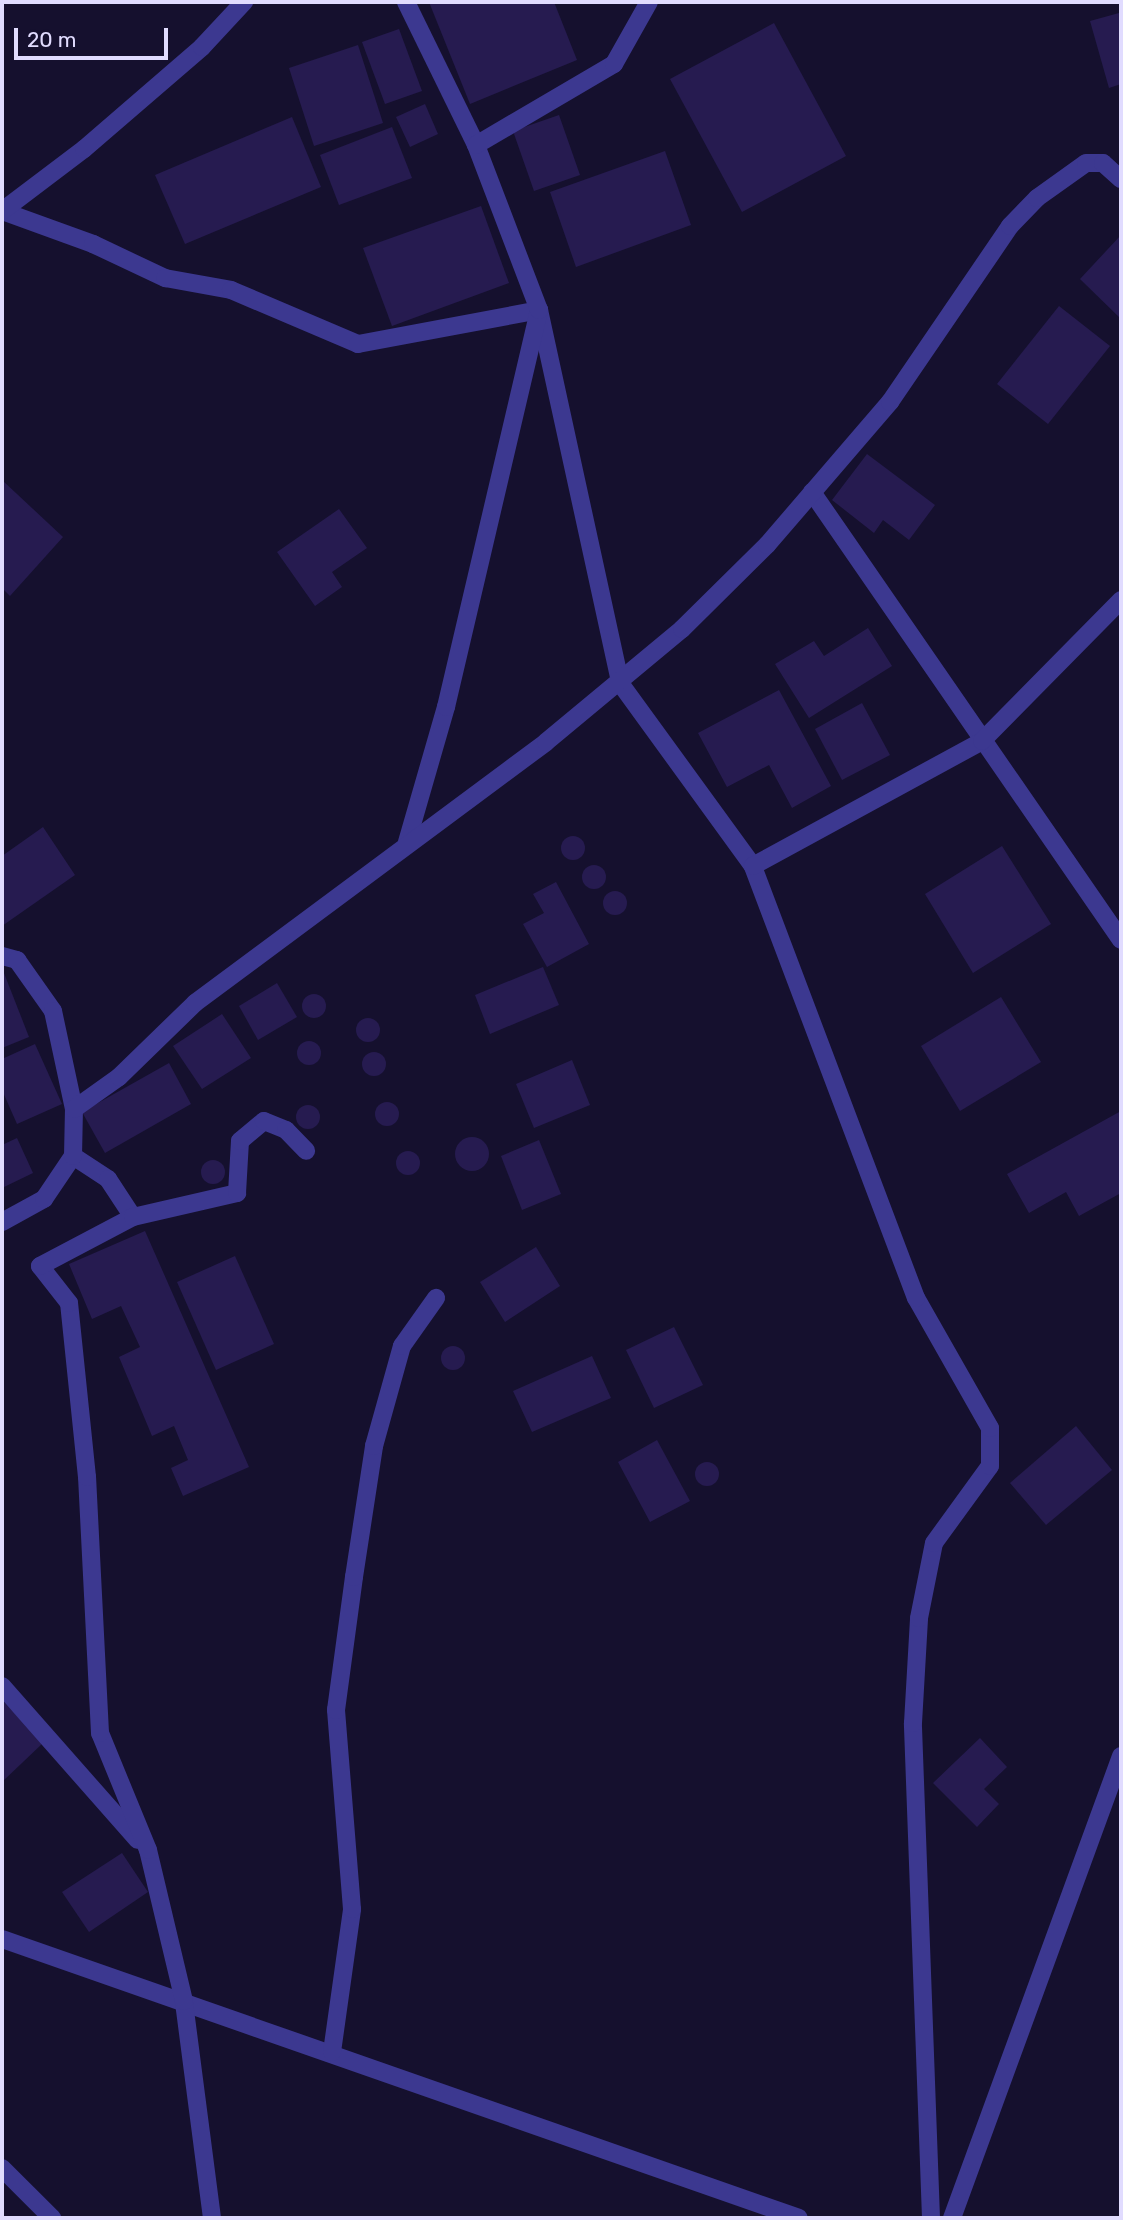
<!DOCTYPE html>
<html>
<head>
<meta charset="utf-8">
<style>
	body { margin:0 }
	#map { position:relative; width:1123px; height:2220px; overflow:hidden; background:#15102e; font-family:Rubik,sans-serif }
	div>[style] { position:absolute }
	.building>* { inset:0; background:#261b50 }
	.round { border-radius:50% }
	.street>* { height:18px; margin:-9px; padding:0 9px; transform-origin:9px; border-radius:9px; background:#3c3890 }
	span { translate:-50% -50%; white-space:nowrap; text-align:center; line-height:1.15; -webkit-text-stroke:7px #15102e; paint-order:stroke }
	.frame { position:absolute; inset:0; border:4px solid #e1dcff; pointer-events:none }
	.scale { position:absolute; left:14px; top:28px; width:154px; height:32px; box-sizing:border-box; border:4px solid #e1dcff; border-top:0; padding-left:9px; font-size:21px; line-height:24px; white-space:nowrap; color:#e1dcff; -webkit-text-stroke:5px #15102e; paint-order:stroke }
</style>
</head>
<body>
<div id="map">
	<div class="building">
		<i style="clip-path:polygon(429px 2px,554px 2px,577px 60px,470px 104px)"></i>
		<i style="clip-path:polygon(1119px 13px,1121px 84px,1109px 88px,1090px 21px)"></i>
		<i style="clip-path:polygon(774px 23px,846px 156px,742px 212px,670px 79px)"></i>
		<i style="clip-path:polygon(399px 29px,422px 91px,385px 104px,362px 42px)"></i>
		<i style="clip-path:polygon(358px 45px,383px 123px,314px 146px,289px 68px)"></i>
		<i style="clip-path:polygon(425px 104px,438px 134px,410px 147px,396px 117px)"></i>
		<i style="clip-path:polygon(559px 115px,580px 175px,534px 191px,513px 131px)"></i>
		<i style="clip-path:polygon(292px 117px,321px 187px,185px 244px,155px 175px)"></i>
		<i style="clip-path:polygon(392px 127px,412px 178px,339px 205px,320px 155px)"></i>
		<i style="clip-path:polygon(665px 151px,691px 225px,576px 267px,550px 192px)"></i>
		<i style="clip-path:polygon(481px 206px,509px 283px,392px 326px,363px 248px)"></i>
		<i style="clip-path:polygon(1121px 235px,1121px 319px,1080px 279px)"></i>
		<i style="clip-path:polygon(1059px 306px,1110px 346px,1048px 424px,997px 384px)"></i>
		<i style="clip-path:polygon(867px 454px,935px 505px,909px 540px,883px 520px,874px 533px,832px 500px)"></i>
		<i style="clip-path:polygon(2px 480px,63px 537px,10px 596px,2px 588px)"></i>
		<i style="clip-path:polygon(339px 509px,367px 548px,332px 572px,342px 587px,315px 606px,277px 552px)"></i>
		<i style="clip-path:polygon(868px 628px,892px 666px,809px 718px,775px 664px,814px 641px,824px 656px)"></i>
		<i style="clip-path:polygon(779px 690px,831px 786px,792px 808px,769px 765px,727px 787px,698px 733px)"></i>
		<i style="clip-path:polygon(862px 703px,890px 755px,842px 780px,815px 729px)"></i>
		<i style="clip-path:polygon(43px 827px,75px 875px,2px 926px,2px 856px)"></i>
		<i class="round" style="left:561px;top:836px;width:24px;height:24px"></i>
		<i style="clip-path:polygon(1002px 846px,1051px 924px,973px 973px,925px 894px)"></i>
		<i class="round" style="left:582px;top:865px;width:24px;height:24px"></i>
		<i style="clip-path:polygon(556px 882px,589px 944px,547px 967px,523px 924px,544px 913px,533px 894px)"></i>
		<i class="round" style="left:603px;top:891px;width:24px;height:24px"></i>
		<i style="clip-path:polygon(543px 967px,559px 1005px,490px 1034px,475px 995px)"></i>
		<i style="clip-path:polygon(2px 968px,29px 1037px,2px 1048px)"></i>
		<i style="clip-path:polygon(277px 983px,297px 1017px,258px 1040px,239px 1006px)"></i>
		<i class="round" style="left:302px;top:994px;width:24px;height:24px"></i>
		<i style="clip-path:polygon(1001px 997px,1041px 1062px,960px 1111px,921px 1046px)"></i>
		<i style="clip-path:polygon(222px 1014px,251px 1058px,202px 1089px,173px 1046px)"></i>
		<i class="round" style="left:356px;top:1018px;width:24px;height:24px"></i>
		<i class="round" style="left:297px;top:1041px;width:24px;height:24px"></i>
		<i style="clip-path:polygon(35px 1044px,62px 1104px,17px 1124px,2px 1090px,2px 1059px)"></i>
		<i class="round" style="left:362px;top:1052px;width:24px;height:24px"></i>
		<i style="clip-path:polygon(572px 1060px,590px 1105px,534px 1128px,516px 1084px)"></i>
		<i style="clip-path:polygon(169px 1063px,191px 1104px,105px 1153px,82px 1112px)"></i>
		<i class="round" style="left:375px;top:1102px;width:24px;height:24px"></i>
		<i class="round" style="left:296px;top:1105px;width:24px;height:24px"></i>
		<i style="clip-path:polygon(1121px 1111px,1121px 1193px,1079px 1216px,1066px 1192px,1029px 1213px,1007px 1174px)"></i>
		<i class="round" style="left:455px;top:1137px;width:34px;height:34px"></i>
		<i style="clip-path:polygon(17px 1138px,33px 1173px,2px 1188px,2px 1145px)"></i>
		<i style="clip-path:polygon(539px 1140px,561px 1194px,522px 1210px,501px 1156px)"></i>
		<i class="round" style="left:396px;top:1151px;width:24px;height:24px"></i>
		<i class="round" style="left:201px;top:1160px;width:24px;height:24px"></i>
		<i style="clip-path:polygon(145px 1231px,249px 1467px,183px 1496px,171px 1468px,188px 1460px,174px 1426px,152px 1436px,119px 1357px,140px 1347px,121px 1306px,92px 1319px,69px 1264px)"></i>
		<i style="clip-path:polygon(536px 1247px,560px 1286px,505px 1322px,480px 1282px)"></i>
		<i style="clip-path:polygon(235px 1256px,274px 1344px,216px 1370px,177px 1282px)"></i>
		<i style="clip-path:polygon(674px 1327px,703px 1385px,654px 1408px,626px 1350px)"></i>
		<i class="round" style="left:441px;top:1346px;width:24px;height:24px"></i>
		<i style="clip-path:polygon(592px 1356px,611px 1398px,532px 1432px,513px 1391px)"></i>
		<i style="clip-path:polygon(1076px 1426px,1112px 1470px,1046px 1525px,1010px 1483px)"></i>
		<i style="clip-path:polygon(657px 1440px,690px 1501px,650px 1522px,618px 1462px)"></i>
		<i class="round" style="left:695px;top:1462px;width:24px;height:24px"></i>
		<i style="clip-path:polygon(2px 1700px,43px 1743px,2px 1782px)"></i>
		<i style="clip-path:polygon(980px 1738px,1007px 1767px,984px 1789px,999px 1804px,977px 1827px,933px 1783px)"></i>
		<i style="clip-path:polygon(122px 1853px,148px 1892px,89px 1932px,62px 1892px)"></i>
	</div>
	<div class="street">
		<i style="left:406px;top:2px;width:159px;rotate:63.9deg"></i>
		<i style="left:2px;top:211px;width:97px;rotate:19.9deg"></i>
		<i style="left:93px;top:244px;width:80px;rotate:25.3deg"></i>
		<i style="left:165px;top:278px;width:67px;rotate:10.3deg"></i>
		<i style="left:231px;top:290px;width:138px;rotate:23deg"></i>
		<i style="left:358px;top:344px;width:184px;rotate:-10.6deg"></i>
		<i style="left:539px;top:310px;width:382px;rotate:77.7deg"></i>
		<i style="left:620px;top:683px;width:226px;rotate:54deg"></i>
		<i style="left:2px;top:211px;width:103px;rotate:-37.1deg"></i>
		<i style="left:84px;top:149px;width:156px;rotate:-40.8deg"></i>
		<i style="left:202px;top:47px;width:62px;rotate:-47deg"></i>
		<i style="left:812px;top:492px;width:544px;rotate:55.4deg"></i>
		<i style="left:407px;top:842px;width:141px;rotate:-73.9deg"></i>
		<i style="left:446px;top:707px;width:408px;rotate:-76.8deg"></i>
		<i style="left:539px;top:310px;width:177px;rotate:-110.9deg"></i>
		<i style="left:476px;top:145px;width:160px;rotate:-30.4deg"></i>
		<i style="left:614px;top:64px;width:71px;rotate:-60.6deg"></i>
		<i style="left:2px;top:956px;width:16px;rotate:15deg"></i>
		<i style="left:17px;top:960px;width:62px;rotate:54.8deg"></i>
		<i style="left:53px;top:1011px;width:100px;rotate:77.9deg"></i>
		<i style="left:73px;top:1156px;width:42px;rotate:33.3deg"></i>
		<i style="left:108px;top:1179px;width:45px;rotate:56.7deg"></i>
		<i style="left:2px;top:1222px;width:48px;rotate:-28.7deg"></i>
		<i style="left:44px;top:1199px;width:52px;rotate:-56deg"></i>
		<i style="left:73px;top:1156px;width:47px;rotate:-88.8deg"></i>
		<i style="left:74px;top:1109px;width:55px;rotate:-35.4deg"></i>
		<i style="left:119px;top:1077px;width:106px;rotate:-44.2deg"></i>
		<i style="left:195px;top:1003px;width:437px;rotate:-36.6deg"></i>
		<i style="left:546px;top:742px;width:177px;rotate:-39.7deg"></i>
		<i style="left:682px;top:629px;width:120px;rotate:-44.7deg"></i>
		<i style="left:767px;top:545px;width:189px;rotate:-49.3deg"></i>
		<i style="left:890px;top:402px;width:213px;rotate:-55.7deg"></i>
		<i style="left:1010px;top:226px;width:39px;rotate:-46deg"></i>
		<i style="left:1037px;top:198px;width:60px;rotate:-35.5deg"></i>
		<i style="left:1086px;top:163px;width:17px"></i>
		<i style="left:1103px;top:163px;width:24px;rotate:42deg"></i>
		<i style="left:2px;top:1686px;width:205px;rotate:48.6deg"></i>
		<i style="left:2px;top:1939px;width:844px;rotate:19.29deg"></i>
		<i style="left:332px;top:2052px;width:144px;rotate:-82deg"></i>
		<i style="left:352px;top:1909px;width:200px;rotate:-94.6deg"></i>
		<i style="left:336px;top:1710px;width:134px;rotate:-82.3deg"></i>
		<i style="left:354px;top:1577px;width:133px;rotate:-81.3deg"></i>
		<i style="left:374px;top:1446px;width:104px;rotate:-74.4deg"></i>
		<i style="left:402px;top:1346px;width:59px;rotate:-54.7deg"></i>
		<i style="left:2px;top:2168px;width:71px;rotate:45deg"></i>
		<i style="left:212px;top:2218px;width:219px;rotate:-97.4deg"></i>
		<i style="left:184px;top:2001px;width:155px;rotate:-103.4deg"></i>
		<i style="left:148px;top:1850px;width:126px;rotate:-112.3deg"></i>
		<i style="left:100px;top:1733px;width:256px;rotate:-92.9deg"></i>
		<i style="left:87px;top:1477px;width:175px;rotate:-95.9deg"></i>
		<i style="left:69px;top:1303px;width:47px;rotate:-128.1deg"></i>
		<i style="left:40px;top:1266px;width:105px;rotate:-27.8deg"></i>
		<i style="left:133px;top:1217px;width:107px;rotate:-13deg"></i>
		<i style="left:237px;top:1193px;width:52px;rotate:-86.7deg"></i>
		<i style="left:240px;top:1141px;width:31px;rotate:-40deg"></i>
		<i style="left:264px;top:1121px;width:24px;rotate:22deg"></i>
		<i style="left:286px;top:1130px;width:29px;rotate:46deg"></i>
		<i style="left:931px;top:2218px;width:495px;rotate:-92.1deg"></i>
		<i style="left:913px;top:1723px;width:105px;rotate:-86.7deg"></i>
		<i style="left:919px;top:1618px;width:76px;rotate:-78.7deg"></i>
		<i style="left:934px;top:1543px;width:95px;rotate:-54deg"></i>
		<i style="left:990px;top:1466px;width:38px;rotate:-90deg"></i>
		<i style="left:990px;top:1428px;width:150px;rotate:-119.6deg"></i>
		<i style="left:916px;top:1298px;width:462px;rotate:-110.7deg"></i>
		<i style="left:753px;top:866px;width:261px;rotate:-28.6deg"></i>
		<i style="left:982px;top:741px;width:198px;rotate:-45.4deg"></i>
		<i style="left:952px;top:2218px;width:492px;rotate:-69.9deg"></i>
	</div>
	<div class="frame"></div>
	<div class="scale">20 m</div>
</div>
</body>
</html>
